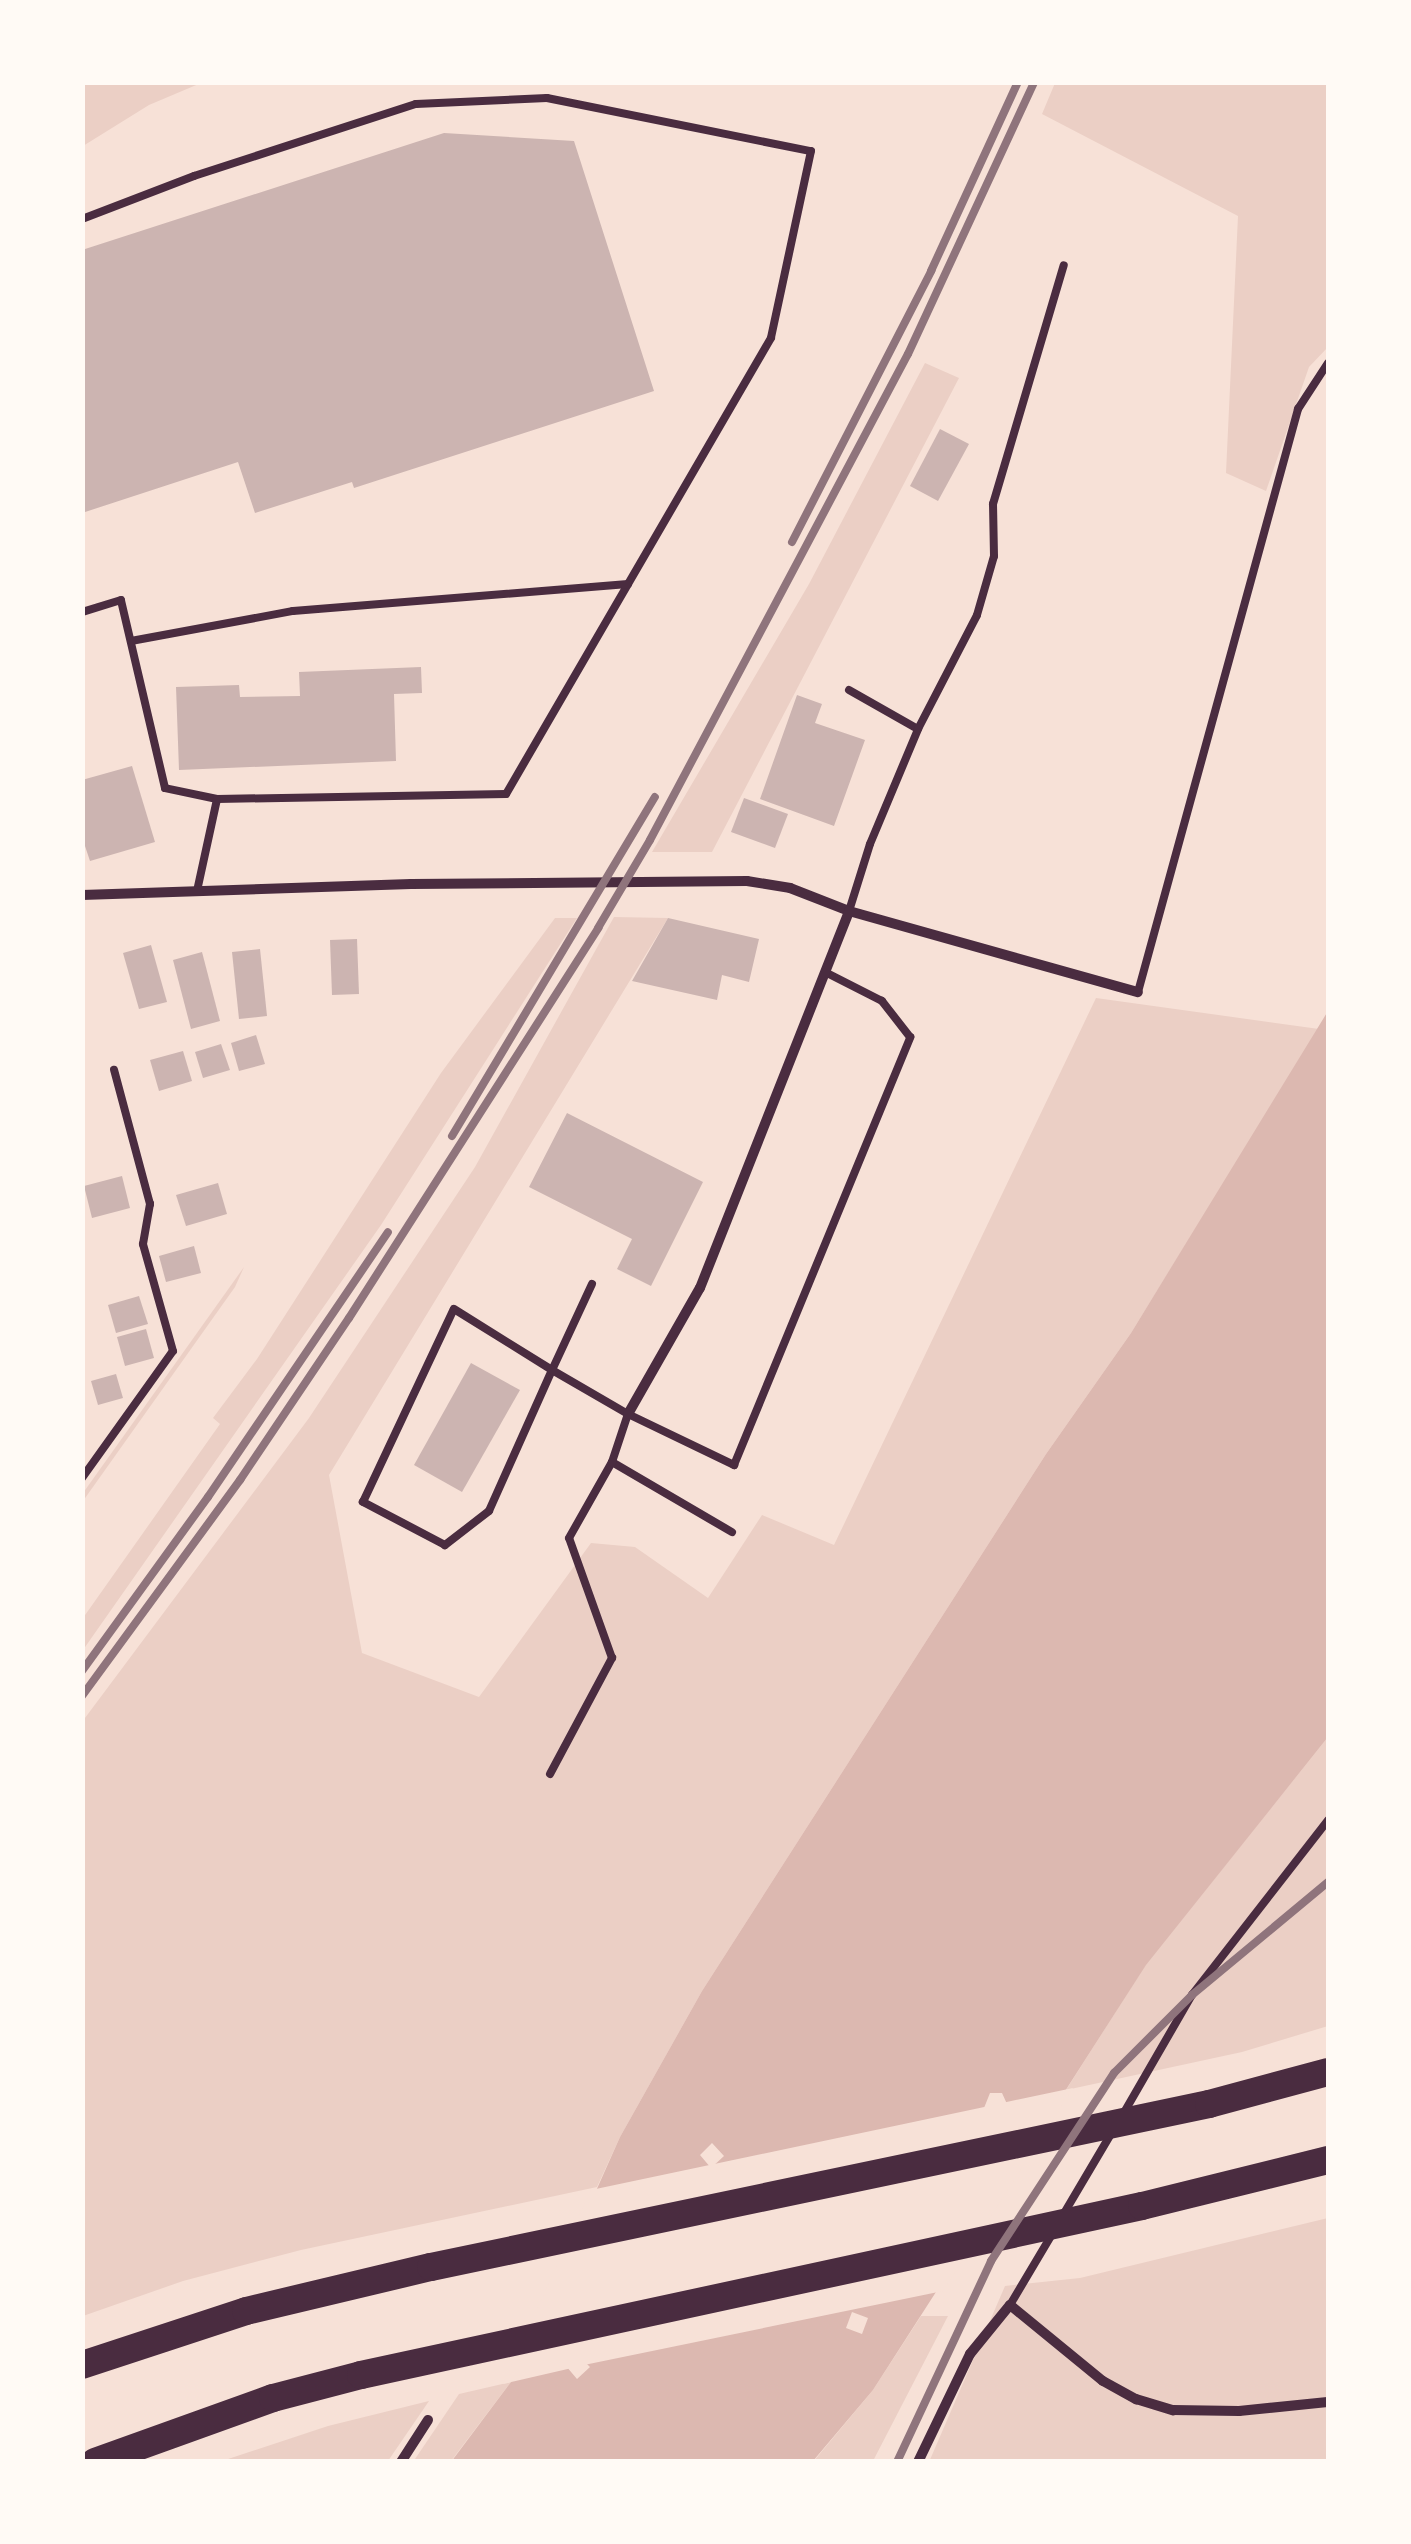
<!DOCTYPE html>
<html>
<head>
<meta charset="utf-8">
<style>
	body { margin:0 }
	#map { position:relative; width:1411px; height:2544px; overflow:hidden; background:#f7e1d7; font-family:"Asap Condensed",sans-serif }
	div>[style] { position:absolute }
	.green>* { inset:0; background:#ebcfc5 }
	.water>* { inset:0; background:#dcb8b0 }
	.pier>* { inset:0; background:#f7e1d7 }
	.building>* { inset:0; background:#ccb4b1 }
	.service>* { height:8px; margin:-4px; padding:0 4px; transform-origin:4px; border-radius:4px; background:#4a2c40 }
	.minor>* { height:10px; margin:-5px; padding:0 5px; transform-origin:5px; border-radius:5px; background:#4a2c40 }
	.motorway>* { height:28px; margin:-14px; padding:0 14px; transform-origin:14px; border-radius:14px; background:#4a2c40 }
	.rail>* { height:8px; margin:-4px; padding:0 4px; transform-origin:4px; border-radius:4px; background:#8f747c }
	span { translate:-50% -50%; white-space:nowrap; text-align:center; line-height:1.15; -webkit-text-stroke:9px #fffaf5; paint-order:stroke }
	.frame { position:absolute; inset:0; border:85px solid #fffaf5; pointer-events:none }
</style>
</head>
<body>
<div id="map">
	<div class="green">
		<i style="clip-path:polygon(83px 82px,201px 82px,201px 83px,149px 105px,83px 146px)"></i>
		<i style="clip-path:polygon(1055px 83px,1328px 83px,1328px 347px,1309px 367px,1266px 491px,1226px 473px,1238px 216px,1042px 114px)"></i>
		<i style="clip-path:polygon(925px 363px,959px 378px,712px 852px,652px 852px,809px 584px)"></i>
		<i style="clip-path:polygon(614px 917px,668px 918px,329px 1475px,362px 1653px,479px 1697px,591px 1543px,635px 1547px,708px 1598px,762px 1515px,834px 1545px,1096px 998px,1319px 1029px,1131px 1333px,1046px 1454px,702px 1991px,620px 2137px,597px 2187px,301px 2250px,183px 2281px,83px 2316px,82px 1722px,309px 1418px,475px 1167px)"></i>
		<i style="clip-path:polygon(555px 918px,577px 918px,381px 1225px,83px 1650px,83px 1618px,220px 1424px,213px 1418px,257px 1359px,441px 1073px)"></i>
		<i style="clip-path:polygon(244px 1267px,235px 1287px,83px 1501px,83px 1493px)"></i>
		<i style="clip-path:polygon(1328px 1737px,1328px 2026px,1242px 2052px,1066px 2090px,1146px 1964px)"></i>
		<i style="clip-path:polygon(1328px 2218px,1328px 2461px,929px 2462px,1005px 2286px,1080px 2278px)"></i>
		<i style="clip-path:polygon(921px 2316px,948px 2316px,873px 2461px,813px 2462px,873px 2390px)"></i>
		<i style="clip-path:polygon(511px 2382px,451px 2461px,413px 2462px,459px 2394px)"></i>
		<i style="clip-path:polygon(429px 2401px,388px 2461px,222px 2461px,328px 2426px)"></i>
	</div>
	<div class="water">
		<i style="clip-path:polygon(evenodd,1328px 1011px,1328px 1737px,1146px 1965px,873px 2390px,813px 2461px,451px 2462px,511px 2382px,620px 2137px,702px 1991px,1046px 1454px,1131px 1333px,1328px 1011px,990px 2093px,1002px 2093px,1007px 2104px,994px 2116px,984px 2108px,990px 2093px,1328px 1011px,712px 2143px,724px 2156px,711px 2168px,700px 2155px,712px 2143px,1328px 1011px,852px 2312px,868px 2318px,862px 2334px,846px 2328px,852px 2312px,1328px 1011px,578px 2355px,590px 2367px,577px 2379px,566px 2366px,578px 2355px)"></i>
	</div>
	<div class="pier">
		<i style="clip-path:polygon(1073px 2088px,943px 2291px,584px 2365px,578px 2360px,572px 2368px,503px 2384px,591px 2190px,989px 2106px,995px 2110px,1002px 2103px)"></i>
	</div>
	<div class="building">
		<i style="clip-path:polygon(444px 133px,574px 141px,654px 391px,354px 488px,352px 482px,255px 513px,238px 462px,82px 513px,82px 250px)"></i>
		<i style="clip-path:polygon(940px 429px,969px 444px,938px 501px,910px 486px)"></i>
		<i style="clip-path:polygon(421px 667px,422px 693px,394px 694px,396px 761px,179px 770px,176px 687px,239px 685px,240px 697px,300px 696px,299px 672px)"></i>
		<i style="clip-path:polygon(797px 695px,822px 704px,815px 723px,865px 740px,834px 826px,760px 799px)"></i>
		<i style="clip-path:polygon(132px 766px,155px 842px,90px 861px,82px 837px,82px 780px)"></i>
		<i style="clip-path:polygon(744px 798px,788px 814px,775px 848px,731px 832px)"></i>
		<i style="clip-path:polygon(668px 918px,759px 939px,749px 982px,722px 975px,717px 1000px,632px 981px)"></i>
		<i style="clip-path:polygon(357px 939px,359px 994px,332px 995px,330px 940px)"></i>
		<i style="clip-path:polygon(151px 945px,167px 1002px,139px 1009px,123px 953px)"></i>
		<i style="clip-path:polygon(260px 949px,267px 1016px,239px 1019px,232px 952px)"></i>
		<i style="clip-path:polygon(202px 952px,220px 1021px,191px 1029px,173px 960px)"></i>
		<i style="clip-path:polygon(256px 1035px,265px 1064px,239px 1071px,231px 1043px)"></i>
		<i style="clip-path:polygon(221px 1044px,230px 1070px,203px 1078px,195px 1052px)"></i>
		<i style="clip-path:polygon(183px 1051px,192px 1081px,159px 1091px,150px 1060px)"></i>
		<i style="clip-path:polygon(567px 1113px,703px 1182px,651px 1286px,617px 1269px,632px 1239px,529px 1187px)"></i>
		<i style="clip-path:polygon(122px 1176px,130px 1208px,92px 1218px,84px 1186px)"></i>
		<i style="clip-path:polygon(218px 1183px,227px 1214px,186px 1226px,176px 1195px)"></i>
		<i style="clip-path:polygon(194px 1246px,201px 1273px,166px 1282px,159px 1256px)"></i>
		<i style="clip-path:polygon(139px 1296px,148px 1324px,116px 1333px,108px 1305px)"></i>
		<i style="clip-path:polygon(146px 1329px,154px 1358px,125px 1366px,117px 1337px)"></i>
		<i style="clip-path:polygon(471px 1363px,520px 1390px,462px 1492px,414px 1465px)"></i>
		<i style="clip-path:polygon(116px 1374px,123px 1398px,98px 1405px,91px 1381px)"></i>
	</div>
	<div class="service">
		<i style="left:82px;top:219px;width:120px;rotate:-21deg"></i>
		<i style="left:194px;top:176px;width:233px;rotate:-18deg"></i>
		<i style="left:416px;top:104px;width:131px;rotate:-2.6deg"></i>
		<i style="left:547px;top:98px;width:269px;rotate:11.4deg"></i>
		<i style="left:811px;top:151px;width:191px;rotate:102.1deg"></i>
		<i style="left:771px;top:338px;width:527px;rotate:120.16deg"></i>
		<i style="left:506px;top:794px;width:289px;rotate:179deg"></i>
		<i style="left:217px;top:799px;width:53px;rotate:-168.1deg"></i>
		<i style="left:165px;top:788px;width:193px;rotate:-103.2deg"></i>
		<i style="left:121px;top:600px;width:41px;rotate:162.9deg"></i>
		<i style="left:131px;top:641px;width:165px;rotate:-10.5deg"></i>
		<i style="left:293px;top:611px;width:336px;rotate:-4.6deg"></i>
		<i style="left:849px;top:690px;width:79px;rotate:29.5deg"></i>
		<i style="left:197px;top:891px;width:94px;rotate:-77.7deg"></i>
		<i style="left:849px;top:911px;width:70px;rotate:-72.6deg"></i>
		<i style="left:870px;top:844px;width:125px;rotate:-67.3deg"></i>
		<i style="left:918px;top:729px;width:128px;rotate:-62.6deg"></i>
		<i style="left:977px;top:615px;width:61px;rotate:-73.9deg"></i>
		<i style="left:994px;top:556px;width:52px;rotate:-91.1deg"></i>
		<i style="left:993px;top:504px;width:249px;rotate:-73.5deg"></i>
		<i style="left:1138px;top:992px;width:605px;rotate:-74.65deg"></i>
		<i style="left:1298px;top:409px;width:55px;rotate:-56.9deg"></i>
		<i style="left:592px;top:1284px;width:95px;rotate:114.9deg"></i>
		<i style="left:552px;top:1370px;width:154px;rotate:114.1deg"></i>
		<i style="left:489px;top:1511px;width:56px;rotate:142.3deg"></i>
		<i style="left:445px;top:1545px;width:93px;rotate:-152.3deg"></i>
		<i style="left:363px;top:1502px;width:213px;rotate:-64.8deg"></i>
		<i style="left:454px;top:1309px;width:115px;rotate:31.9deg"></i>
		<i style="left:552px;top:1370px;width:88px;rotate:30.1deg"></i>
		<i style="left:628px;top:1414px;width:118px;rotate:25.7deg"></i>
		<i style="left:734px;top:1465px;width:463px;rotate:-67.6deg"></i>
		<i style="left:910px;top:1037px;width:46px;rotate:-127.9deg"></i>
		<i style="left:882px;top:1001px;width:64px;rotate:-153deg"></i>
		<i style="left:612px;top:1462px;width:139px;rotate:30.3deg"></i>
		<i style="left:82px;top:1478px;width:156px;rotate:-54.4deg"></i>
		<i style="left:173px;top:1351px;width:111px;rotate:-105.7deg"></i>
		<i style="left:143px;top:1244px;width:41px;rotate:-80.1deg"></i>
		<i style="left:150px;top:1204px;width:139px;rotate:-105deg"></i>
		<i style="left:550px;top:1774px;width:132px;rotate:-61.9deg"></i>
		<i style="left:612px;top:1658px;width:127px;rotate:-109.7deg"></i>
		<i style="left:569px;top:1538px;width:87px;rotate:-60.5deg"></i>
		<i style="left:612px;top:1462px;width:51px;rotate:-71.6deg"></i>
		<i style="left:1122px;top:2116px;width:140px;rotate:-60deg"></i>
		<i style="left:1192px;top:1995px;width:222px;rotate:-52.1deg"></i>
		<i style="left:1063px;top:2215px;width:96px;rotate:-59.4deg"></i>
		<i style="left:1010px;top:2305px;width:80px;rotate:-59.3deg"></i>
	</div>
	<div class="minor">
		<i style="left:82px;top:895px;width:329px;rotate:-1.9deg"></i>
		<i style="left:411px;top:884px;width:336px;rotate:-0.5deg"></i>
		<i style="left:747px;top:881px;width:44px;rotate:9.2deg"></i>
		<i style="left:790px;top:888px;width:63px;rotate:21.3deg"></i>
		<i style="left:849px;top:911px;width:300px;rotate:15.7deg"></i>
		<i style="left:628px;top:1414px;width:145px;rotate:-60.3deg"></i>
		<i style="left:700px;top:1288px;width:405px;rotate:-68.4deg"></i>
		<i style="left:401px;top:2462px;width:50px;rotate:-57.3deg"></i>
		<i style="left:918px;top:2462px;width:120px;rotate:-64.3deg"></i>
		<i style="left:970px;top:2354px;width:63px;rotate:-50.8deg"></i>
		<i style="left:1010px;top:2305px;width:120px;rotate:39.3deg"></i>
		<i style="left:1103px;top:2381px;width:38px;rotate:29deg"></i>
		<i style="left:1136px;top:2399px;width:39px;rotate:17deg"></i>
		<i style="left:1173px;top:2410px;width:66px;rotate:0.9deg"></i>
		<i style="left:1239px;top:2411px;width:89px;rotate:-5.8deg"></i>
	</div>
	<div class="motorway">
		<i style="left:82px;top:2365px;width:173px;rotate:-18.2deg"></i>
		<i style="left:246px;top:2311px;width:190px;rotate:-13.4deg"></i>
		<i style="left:431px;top:2267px;width:795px;rotate:-11.83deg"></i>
		<i style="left:1209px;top:2104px;width:123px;rotate:-15.1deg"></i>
		<i style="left:95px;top:2462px;width:189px;rotate:-19.8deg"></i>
		<i style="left:273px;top:2398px;width:91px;rotate:-14.6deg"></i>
		<i style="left:361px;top:2375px;width:799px;rotate:-12.21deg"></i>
		<i style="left:1142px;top:2206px;width:192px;rotate:-13.9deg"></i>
	</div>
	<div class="rail">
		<i style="left:792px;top:542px;width:305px;rotate:-62.8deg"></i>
		<i style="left:931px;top:271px;width:208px;rotate:-65.3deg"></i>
		<i style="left:452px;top:1136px;width:395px;rotate:-59.1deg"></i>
		<i style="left:82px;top:1671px;width:215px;rotate:-54.1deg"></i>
		<i style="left:208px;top:1497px;width:320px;rotate:-55.8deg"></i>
		<i style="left:82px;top:1696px;width:268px;rotate:-53.8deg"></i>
		<i style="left:240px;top:1480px;width:195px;rotate:-56.1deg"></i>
		<i style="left:349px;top:1318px;width:463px;rotate:-57.4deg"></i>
		<i style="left:598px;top:928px;width:102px;rotate:-59.4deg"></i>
		<i style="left:650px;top:840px;width:550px;rotate:-62.04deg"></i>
		<i style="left:908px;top:354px;width:300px;rotate:-65.1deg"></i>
		<i style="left:897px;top:2462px;width:222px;rotate:-64.9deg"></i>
		<i style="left:991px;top:2261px;width:225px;rotate:-56.8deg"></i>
		<i style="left:1114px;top:2073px;width:110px;rotate:-45deg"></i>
		<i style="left:1192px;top:1995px;width:177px;rotate:-39.7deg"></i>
	</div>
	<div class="frame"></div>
</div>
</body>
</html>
